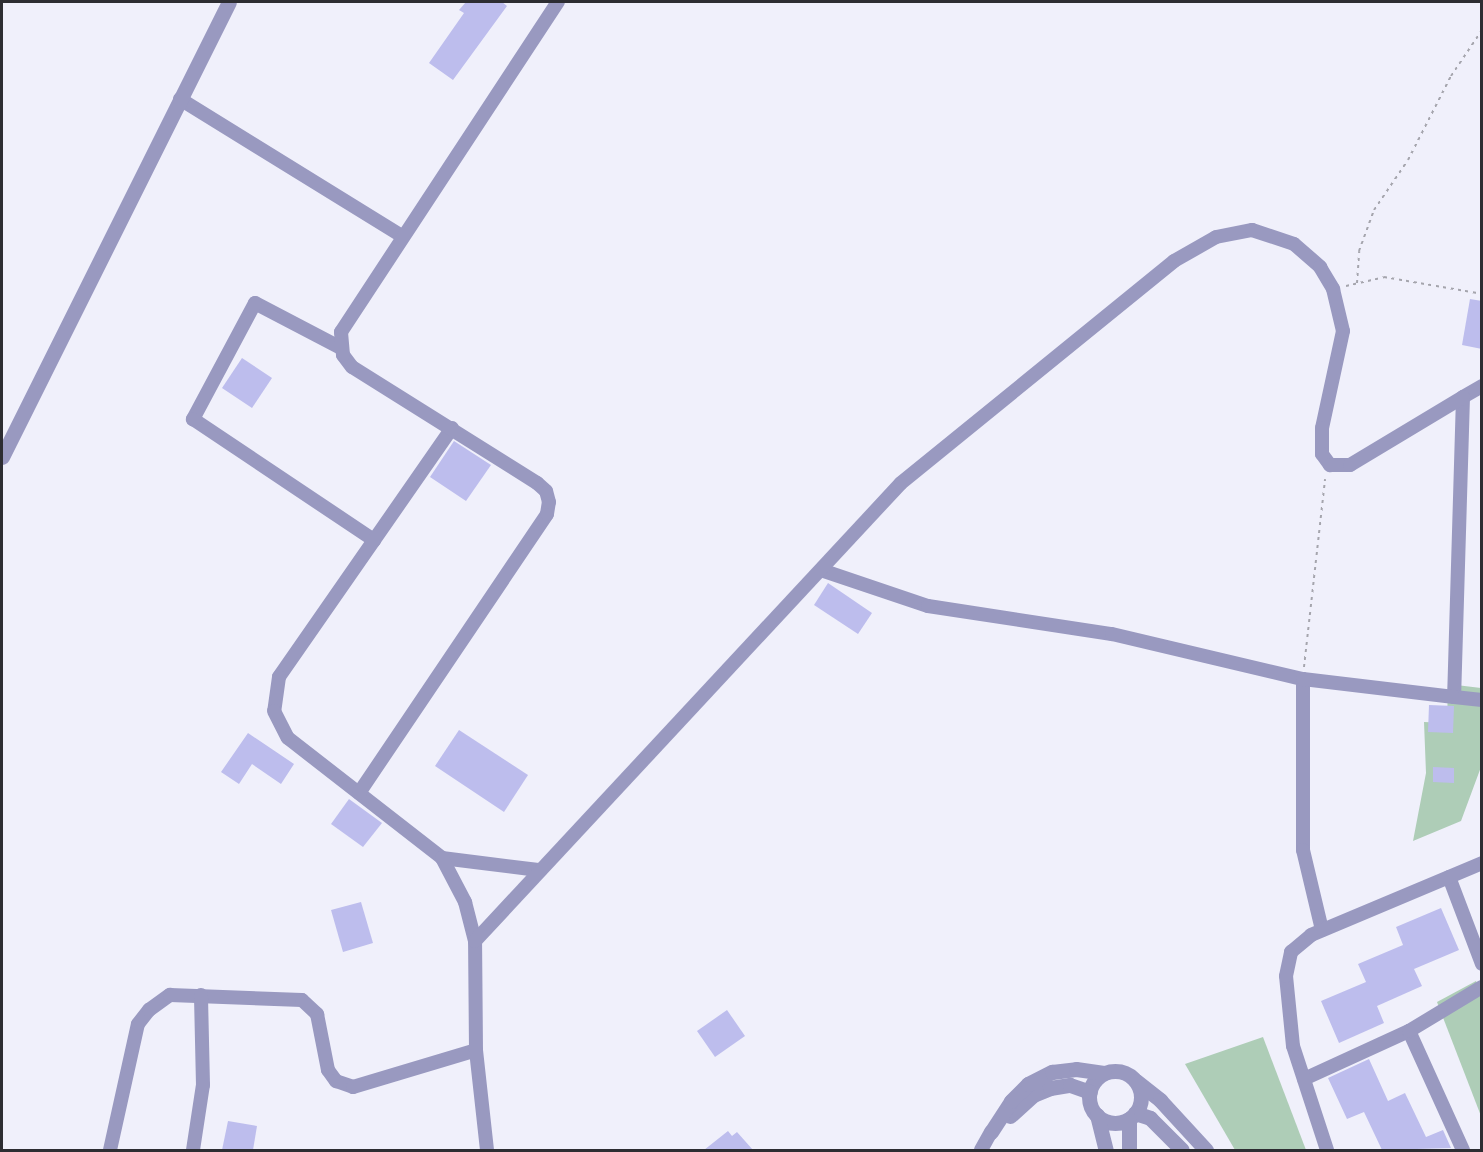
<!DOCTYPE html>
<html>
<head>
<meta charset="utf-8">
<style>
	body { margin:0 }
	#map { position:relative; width:1483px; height:1152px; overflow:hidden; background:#f0f0fb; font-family:Lato,sans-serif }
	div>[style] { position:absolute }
	.green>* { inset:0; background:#aecdb7 }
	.building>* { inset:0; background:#bdbded }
	.path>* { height:2px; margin-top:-1px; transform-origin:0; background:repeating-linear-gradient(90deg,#a5a5ad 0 3px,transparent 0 7.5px) }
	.minor>* { height:14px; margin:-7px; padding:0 7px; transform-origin:7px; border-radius:7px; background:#9999c0 }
	.tertiary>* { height:15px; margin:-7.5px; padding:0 7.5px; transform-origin:7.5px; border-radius:7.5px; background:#9999c0 }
	.tertiary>.ring { margin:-7.5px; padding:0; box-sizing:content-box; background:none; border:15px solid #9999c0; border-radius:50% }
	span { translate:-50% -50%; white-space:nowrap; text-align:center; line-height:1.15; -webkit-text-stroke:4.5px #f0f0fb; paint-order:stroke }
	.frame { position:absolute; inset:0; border:3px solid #2d2d32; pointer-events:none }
</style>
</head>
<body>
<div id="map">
	<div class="green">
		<i style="clip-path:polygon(1448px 684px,1481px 688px,1481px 767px,1461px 821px,1413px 841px,1426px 773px,1424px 722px,1447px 723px)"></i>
		<i style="clip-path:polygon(1476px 981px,1482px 995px,1481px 1116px,1437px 1002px)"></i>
		<i style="clip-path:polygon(1263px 1037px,1306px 1150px,1235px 1150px,1185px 1064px)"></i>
	</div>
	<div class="building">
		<i style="clip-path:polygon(466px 2px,502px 2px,507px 6px,453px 80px,429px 63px,464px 13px,459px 10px)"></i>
		<i style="clip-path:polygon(1470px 299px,1482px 301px,1482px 349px,1462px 345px)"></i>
		<i style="clip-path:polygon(242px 358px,272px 378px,252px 408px,222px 388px)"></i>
		<i style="clip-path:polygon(454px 441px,491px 465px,466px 501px,430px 477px)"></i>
		<i style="clip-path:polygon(828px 583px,872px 613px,858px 634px,814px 605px)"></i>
		<i style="clip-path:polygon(1429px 705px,1454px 706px,1453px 733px,1428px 732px)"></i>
		<i style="clip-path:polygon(459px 730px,528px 775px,504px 812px,435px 766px)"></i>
		<i style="clip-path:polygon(248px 733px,294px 764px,281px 784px,252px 764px,239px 784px,221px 772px)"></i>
		<i style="clip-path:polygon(1433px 767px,1454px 768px,1454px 783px,1433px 782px)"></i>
		<i style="clip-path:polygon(349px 799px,382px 823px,363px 847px,331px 824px)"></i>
		<i style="clip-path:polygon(361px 902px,373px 943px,343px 952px,331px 910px)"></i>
		<i style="clip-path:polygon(1441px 908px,1459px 950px,1414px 969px,1422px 986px,1377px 1006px,1384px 1023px,1339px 1043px,1321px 1001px,1366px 982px,1358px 964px,1403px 945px,1396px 927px)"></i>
		<i style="clip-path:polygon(727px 1010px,745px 1036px,715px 1057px,697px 1031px)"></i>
		<i style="clip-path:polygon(1369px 1059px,1388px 1101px,1405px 1093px,1426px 1137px,1443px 1130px,1451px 1148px,1382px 1150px,1364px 1112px,1347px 1119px,1328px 1078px)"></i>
		<i style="clip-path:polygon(228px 1121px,257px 1126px,253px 1150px,222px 1150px)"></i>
		<i style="clip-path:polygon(728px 1131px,732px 1136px,737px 1132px,753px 1150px,704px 1150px)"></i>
	</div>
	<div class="path">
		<i style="left:1357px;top:283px;width:32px;rotate:-86deg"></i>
		<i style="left:1359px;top:251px;width:44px;rotate:-69.9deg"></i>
		<i style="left:1374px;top:210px;width:60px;rotate:-55.8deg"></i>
		<i style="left:1408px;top:160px;width:94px;rotate:-62.9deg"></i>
		<i style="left:1451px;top:76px;width:55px;rotate:-56deg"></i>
		<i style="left:1346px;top:286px;width:39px;rotate:-13deg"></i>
		<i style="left:1384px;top:277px;width:99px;rotate:9.8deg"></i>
		<i style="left:1304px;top:667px;width:189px;rotate:-83.6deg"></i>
	</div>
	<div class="minor">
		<i style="left:180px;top:99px;width:261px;rotate:31.7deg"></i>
		<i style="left:341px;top:348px;width:97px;rotate:-152.4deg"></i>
		<i style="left:255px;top:303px;width:132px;rotate:118.1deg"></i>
		<i style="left:193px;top:419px;width:218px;rotate:33.8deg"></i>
		<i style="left:1482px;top:386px;width:22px;rotate:150deg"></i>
		<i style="left:1463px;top:397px;width:300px;rotate:91.7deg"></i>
		<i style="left:1454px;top:697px;width:28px;rotate:6deg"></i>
		<i style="left:452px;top:428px;width:303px;rotate:124.8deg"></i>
		<i style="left:279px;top:677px;width:34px;rotate:98deg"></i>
		<i style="left:274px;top:711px;width:30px;rotate:63deg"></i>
		<i style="left:288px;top:738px;width:195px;rotate:37.9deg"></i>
		<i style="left:442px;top:858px;width:97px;rotate:7.1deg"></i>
		<i style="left:821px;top:570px;width:113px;rotate:18.6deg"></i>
		<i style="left:928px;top:606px;width:186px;rotate:8.7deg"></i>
		<i style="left:1112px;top:634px;width:196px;rotate:13.3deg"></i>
		<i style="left:1303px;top:679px;width:171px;rotate:90deg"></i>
		<i style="left:1303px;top:850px;width:82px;rotate:76.6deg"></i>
		<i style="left:1303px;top:679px;width:152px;rotate:6.8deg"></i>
		<i style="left:359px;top:793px;width:336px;rotate:-56deg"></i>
		<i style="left:547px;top:514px;width:12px;rotate:-81deg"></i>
		<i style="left:549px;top:502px;width:11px;rotate:-105deg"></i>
		<i style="left:546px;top:491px;width:12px;rotate:-138deg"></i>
		<i style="left:537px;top:483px;width:218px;rotate:-147.9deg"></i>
		<i style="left:352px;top:367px;width:15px;rotate:-127deg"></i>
		<i style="left:343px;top:355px;width:23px;rotate:-95deg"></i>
		<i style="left:341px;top:332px;width:395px;rotate:-56.7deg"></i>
		<i style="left:442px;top:858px;width:50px;rotate:62.4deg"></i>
		<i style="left:465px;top:902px;width:40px;rotate:75.6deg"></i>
		<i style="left:1449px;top:877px;width:93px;rotate:69.2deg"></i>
		<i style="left:1409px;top:1031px;width:131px;rotate:65.6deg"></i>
		<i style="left:1304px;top:1079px;width:115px;rotate:-24.6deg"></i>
		<i style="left:1409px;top:1031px;width:85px;rotate:-31.1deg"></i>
		<i style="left:110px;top:1150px;width:129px;rotate:-77.5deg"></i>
		<i style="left:138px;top:1024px;width:18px;rotate:-52deg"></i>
		<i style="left:149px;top:1010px;width:26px;rotate:-36deg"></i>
		<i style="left:170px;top:995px;width:132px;rotate:2.2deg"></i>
		<i style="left:302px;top:1000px;width:21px;rotate:43deg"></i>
		<i style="left:317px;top:1014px;width:57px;rotate:78.9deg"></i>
		<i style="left:328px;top:1070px;width:14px;rotate:54deg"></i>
		<i style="left:336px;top:1081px;width:18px;rotate:19deg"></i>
		<i style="left:353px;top:1087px;width:128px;rotate:-16.7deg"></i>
		<i style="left:193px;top:1150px;width:66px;rotate:-81.3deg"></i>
		<i style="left:203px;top:1085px;width:90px;rotate:-91.3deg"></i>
		<i style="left:487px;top:1150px;width:101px;rotate:-96.3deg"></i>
		<i style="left:476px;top:1050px;width:109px;rotate:-90.5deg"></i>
		<i style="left:475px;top:941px;width:625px;rotate:-47.07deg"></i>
		<i style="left:901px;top:483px;width:352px;rotate:-39.1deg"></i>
		<i style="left:1174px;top:261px;width:48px;rotate:-29.7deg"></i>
		<i style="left:1216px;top:237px;width:37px;rotate:-11deg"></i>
		<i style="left:1252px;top:230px;width:44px;rotate:18.4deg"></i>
		<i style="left:1294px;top:244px;width:35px;rotate:41deg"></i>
		<i style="left:1320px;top:267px;width:26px;rotate:59deg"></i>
		<i style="left:1333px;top:289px;width:43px;rotate:76.6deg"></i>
		<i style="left:1343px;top:331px;width:99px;rotate:102.2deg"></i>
		<i style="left:1322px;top:428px;width:26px;rotate:90deg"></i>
		<i style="left:1322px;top:454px;width:14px;rotate:54deg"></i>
		<i style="left:1330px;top:465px;width:20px"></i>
		<i style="left:1350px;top:465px;width:132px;rotate:-31deg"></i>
		<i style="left:981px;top:1150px;width:21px;rotate:-61deg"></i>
		<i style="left:1327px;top:1150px;width:109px;rotate:-108.1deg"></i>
		<i style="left:1293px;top:1046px;width:70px;rotate:-95.7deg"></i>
		<i style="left:1286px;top:976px;width:25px;rotate:-78deg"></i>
		<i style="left:1291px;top:952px;width:26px;rotate:-40deg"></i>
		<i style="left:1311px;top:935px;width:186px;rotate:-22.8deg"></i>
	</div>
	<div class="tertiary">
		<i style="left:2px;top:457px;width:508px;rotate:-63.49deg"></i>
		<i class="ring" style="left:1089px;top:1071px;width:37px;height:37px"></i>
		<i style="left:1136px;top:1081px;width:31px;rotate:38deg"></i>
		<i style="left:1160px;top:1100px;width:68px;rotate:47.4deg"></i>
		<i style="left:1135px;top:1113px;width:16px;rotate:18deg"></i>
		<i style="left:1150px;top:1118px;width:45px;rotate:45deg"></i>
		<i style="left:1097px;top:1115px;width:36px;rotate:76deg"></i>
		<i style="left:1010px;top:1116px;width:31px;rotate:-42deg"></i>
		<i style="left:1033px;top:1095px;width:18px;rotate:-22deg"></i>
		<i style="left:1050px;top:1088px;width:20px;rotate:-9deg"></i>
		<i style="left:1070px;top:1085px;width:21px;rotate:19deg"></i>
		<i style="left:1129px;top:1119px;width:31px;rotate:90deg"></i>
		<i style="left:991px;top:1132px;width:37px;rotate:-57deg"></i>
		<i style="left:1011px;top:1101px;width:24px;rotate:-45deg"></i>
		<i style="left:1028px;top:1084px;width:27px;rotate:-27deg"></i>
		<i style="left:1052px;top:1072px;width:24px;rotate:-7deg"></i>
		<i style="left:1076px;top:1069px;width:28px;rotate:8deg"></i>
	</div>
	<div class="frame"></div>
</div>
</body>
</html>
